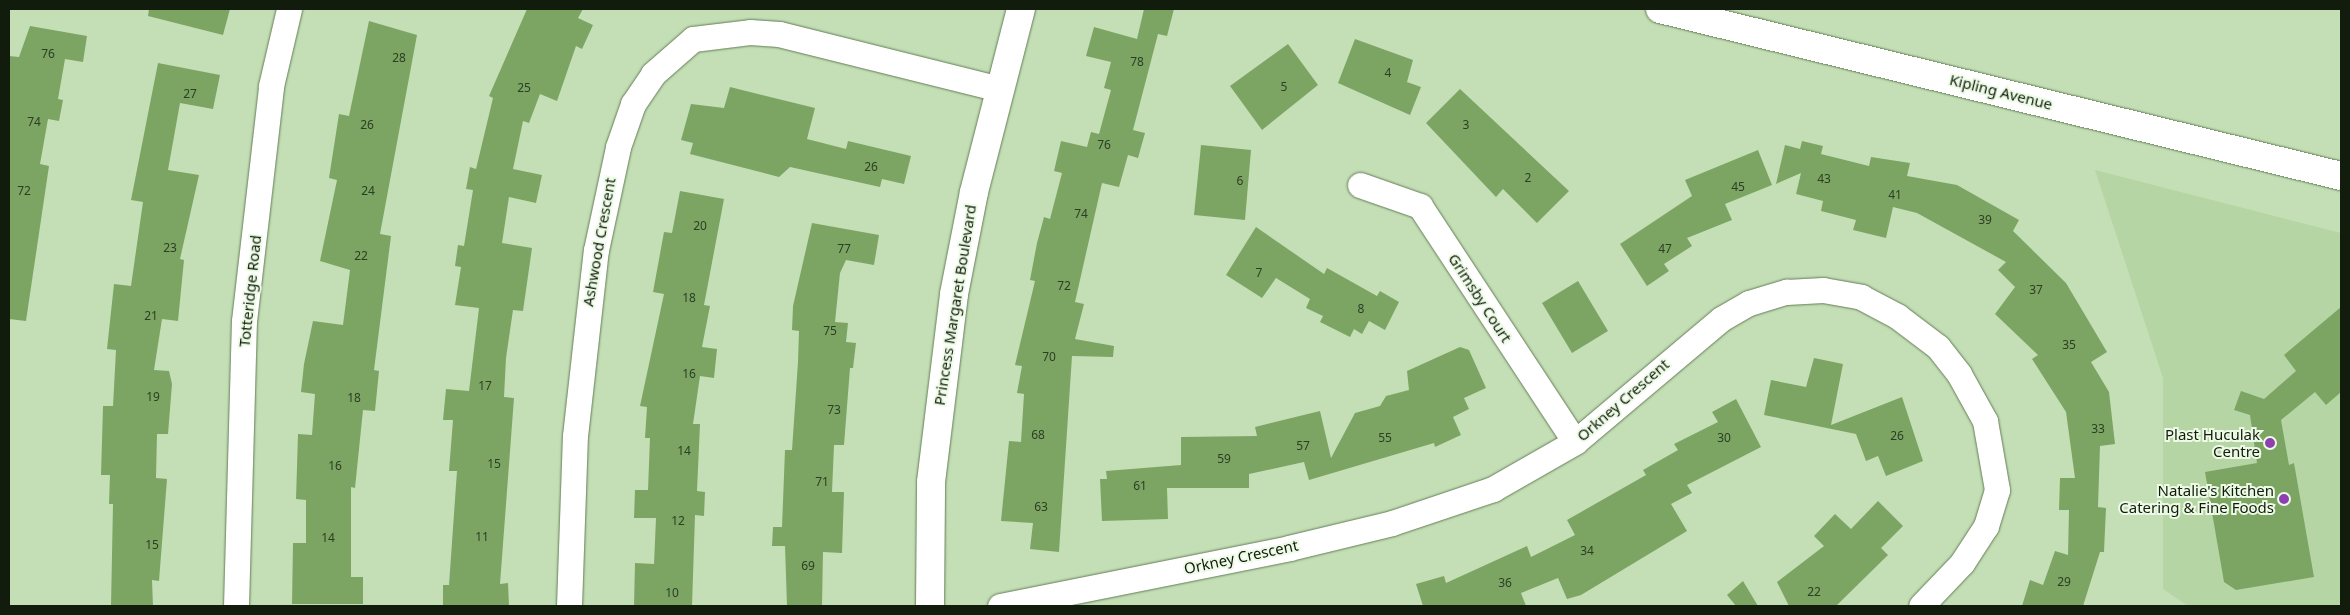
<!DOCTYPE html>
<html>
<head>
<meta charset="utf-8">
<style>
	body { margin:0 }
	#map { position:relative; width:2350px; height:615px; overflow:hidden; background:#c4dfb5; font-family:"Noto Sans",sans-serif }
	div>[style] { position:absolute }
	.built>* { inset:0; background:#b6d5a5 }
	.building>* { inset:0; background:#7ca564 }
	.roads { filter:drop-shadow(0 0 1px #657d58) drop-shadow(0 0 1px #657d58) }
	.street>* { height:25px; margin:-12.5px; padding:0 12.5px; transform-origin:12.5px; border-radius:12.5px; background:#fff }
	.secondary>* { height:28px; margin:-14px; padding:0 14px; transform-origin:14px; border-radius:14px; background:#fff }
	.dots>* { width:14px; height:14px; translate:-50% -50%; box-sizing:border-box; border:2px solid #edfbe6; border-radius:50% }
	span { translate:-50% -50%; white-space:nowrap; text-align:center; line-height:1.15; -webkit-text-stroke:4px #edfbe6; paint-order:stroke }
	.number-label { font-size:12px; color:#2c3e23 }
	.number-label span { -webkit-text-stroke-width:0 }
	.street-label { font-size:15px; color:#121c0d }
	.poi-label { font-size:15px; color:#121c0d }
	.right { translate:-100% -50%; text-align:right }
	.frame { position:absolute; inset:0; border:10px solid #121c0d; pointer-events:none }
</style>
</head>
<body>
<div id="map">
	<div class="built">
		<i style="clip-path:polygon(2095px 170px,2341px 233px,2341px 606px,2188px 606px,2163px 589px,2163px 378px)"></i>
	</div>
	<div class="building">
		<i style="clip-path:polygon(149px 9px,230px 9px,223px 35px,148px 16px)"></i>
		<i style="clip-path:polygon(527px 9px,583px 9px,578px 18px,593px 25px,582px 49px,576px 46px,557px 101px,540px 94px,529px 123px,523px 121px,513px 169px,542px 175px,536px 203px,509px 197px,502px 243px,532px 248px,523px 311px,513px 310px,506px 358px,504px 397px,514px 398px,500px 584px,508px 583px,509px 606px,443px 606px,443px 585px,449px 585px,457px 471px,449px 471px,453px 420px,443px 420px,446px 389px,469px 391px,479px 308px,455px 305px,461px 267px,455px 266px,458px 245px,464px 246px,473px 190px,466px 189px,470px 167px,476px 169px,493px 98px,489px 96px)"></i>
		<i style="clip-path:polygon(1144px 9px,1174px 9px,1167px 36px,1158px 34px,1133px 130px,1145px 133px,1138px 158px,1128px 155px,1119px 187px,1102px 183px,1075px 302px,1084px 304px,1075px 339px,1114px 346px,1113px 357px,1072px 356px,1059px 552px,1030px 549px,1033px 523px,1001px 521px,1009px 441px,1021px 442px,1024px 394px,1017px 393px,1022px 366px,1015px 365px,1035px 281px,1030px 280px,1037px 243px,1044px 217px,1050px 219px,1062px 173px,1054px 171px,1061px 141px,1087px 147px,1091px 132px,1099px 134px,1111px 90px,1104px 88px,1111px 62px,1086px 56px,1094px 27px,1137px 39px)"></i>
		<i style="clip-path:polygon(369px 21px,417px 35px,380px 234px,391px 236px,374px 370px,379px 371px,375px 411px,363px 410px,355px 488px,351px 487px,351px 577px,363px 577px,363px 604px,292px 604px,293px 543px,306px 543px,306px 500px,296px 499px,298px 434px,312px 435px,315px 394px,301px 392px,304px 364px,313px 321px,343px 325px,350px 270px,320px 261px,337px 180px,329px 178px,339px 114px,349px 116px)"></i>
		<i style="clip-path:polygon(30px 26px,87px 36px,83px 62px,65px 59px,58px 99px,63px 100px,59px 121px,48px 119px,40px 164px,49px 166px,26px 321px,9px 319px,9px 56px,19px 57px)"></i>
		<i style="clip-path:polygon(1355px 39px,1413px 60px,1407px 82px,1421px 87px,1410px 115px,1338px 83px)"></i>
		<i style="clip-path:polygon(1288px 44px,1318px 85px,1262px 130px,1230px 86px)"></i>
		<i style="clip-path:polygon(158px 63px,220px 75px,213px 109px,180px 103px,168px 170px,199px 175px,180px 259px,184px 260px,178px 321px,162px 319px,154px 370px,169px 371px,172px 384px,168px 434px,157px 434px,156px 478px,167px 479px,159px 581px,152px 580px,153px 606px,111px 606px,113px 504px,109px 504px,110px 475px,101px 475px,103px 406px,113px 406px,116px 350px,107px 349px,114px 284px,131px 286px,143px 202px,131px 200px)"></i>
		<i style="clip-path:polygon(730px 87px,815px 108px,807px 139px,846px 149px,848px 141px,911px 156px,904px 184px,882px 179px,880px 187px,790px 167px,779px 177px,690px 154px,693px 143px,681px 140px,691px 104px,724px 108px)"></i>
		<i style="clip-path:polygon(1460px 89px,1569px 191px,1537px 223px,1503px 189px,1496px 197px,1426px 123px)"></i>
		<i style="clip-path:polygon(1802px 141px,1823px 146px,1821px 154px,1869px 166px,1871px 157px,1910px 163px,1907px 176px,1957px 185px,2019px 220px,2013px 231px,2066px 283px,2107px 352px,2091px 362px,2109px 392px,2115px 444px,2100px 446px,2098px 507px,2106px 508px,2104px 552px,2100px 552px,2083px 606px,2022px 606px,2030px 580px,2043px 585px,2055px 551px,2068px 555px,2069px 510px,2059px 510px,2060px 478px,2075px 478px,2066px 412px,2032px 359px,2038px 355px,1995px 314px,2015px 287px,1998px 270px,2006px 262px,1917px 213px,1893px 207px,1886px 238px,1853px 230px,1856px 220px,1821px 211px,1823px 201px,1796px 194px,1801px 173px,1776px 184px,1785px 145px,1800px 149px)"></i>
		<i style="clip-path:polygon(1201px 145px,1251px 150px,1245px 220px,1194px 215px)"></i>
		<i style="clip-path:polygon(1758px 150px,1772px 185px,1725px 204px,1732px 220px,1687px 238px,1692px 246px,1664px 264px,1669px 271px,1647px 286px,1620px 244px,1692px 196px,1685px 180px)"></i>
		<i style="clip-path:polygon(680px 191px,724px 199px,704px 305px,710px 306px,702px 347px,717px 349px,714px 378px,700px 376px,693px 424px,700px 424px,697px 491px,705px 492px,704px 516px,695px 515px,692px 606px,634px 606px,635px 563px,654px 564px,656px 518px,634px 518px,635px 490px,648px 490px,650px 438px,645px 438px,647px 407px,640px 406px,664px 294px,653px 292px,664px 232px,672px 233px)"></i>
		<i style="clip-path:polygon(812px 223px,879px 235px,874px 265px,846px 260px,840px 273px,835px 322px,848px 323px,846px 342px,856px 343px,853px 368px,850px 368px,844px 445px,834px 445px,832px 492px,844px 492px,842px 553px,823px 552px,822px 606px,787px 606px,785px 546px,772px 546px,773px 527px,782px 527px,785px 450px,792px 450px,798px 362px,799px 331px,792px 330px,793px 306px)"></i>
		<i style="clip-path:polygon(1256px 227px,1324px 274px,1327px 268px,1377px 296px,1380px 291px,1399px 302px,1385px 330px,1369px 321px,1362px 334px,1354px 329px,1350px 337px,1320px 322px,1323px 316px,1306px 308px,1310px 299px,1276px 278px,1262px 298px,1226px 275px)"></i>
		<i style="clip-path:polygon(1578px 281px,1608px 331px,1572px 353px,1542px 303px)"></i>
		<i style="clip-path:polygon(2341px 307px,2341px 392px,2326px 405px,2315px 392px,2281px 420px,2289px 465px,2294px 463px,2314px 577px,2236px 590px,2224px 582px,2205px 472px,2257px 463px,2250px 415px,2234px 410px,2241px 391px,2264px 399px,2296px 371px,2284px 355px)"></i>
		<i style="clip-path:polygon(1460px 347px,1469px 350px,1486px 388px,1464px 398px,1469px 409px,1453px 417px,1461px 435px,1435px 447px,1434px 443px,1309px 480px,1304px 462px,1249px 474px,1249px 488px,1167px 488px,1168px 519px,1102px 521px,1100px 479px,1107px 479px,1106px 471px,1181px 465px,1181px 437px,1257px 436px,1255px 427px,1320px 411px,1331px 458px,1355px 413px,1380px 406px,1386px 396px,1409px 390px,1407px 371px)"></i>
		<i style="clip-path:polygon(1814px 358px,1843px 364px,1831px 425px,1902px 397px,1923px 461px,1886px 476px,1878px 456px,1866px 461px,1856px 434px,1764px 415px,1771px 380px,1806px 387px)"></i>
		<i style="clip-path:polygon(1736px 399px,1761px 447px,1687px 485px,1692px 493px,1671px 504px,1687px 531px,1581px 595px,1567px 599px,1558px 578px,1521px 593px,1526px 606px,1423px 606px,1416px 584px,1444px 576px,1446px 583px,1527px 546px,1531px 557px,1575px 535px,1567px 520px,1646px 475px,1643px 470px,1678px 450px,1674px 444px,1718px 422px,1712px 412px)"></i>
		<i style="clip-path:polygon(1878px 501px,1903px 526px,1881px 548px,1888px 555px,1836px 606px,1789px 606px,1777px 582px,1824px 546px,1814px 536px,1835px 514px,1851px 529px)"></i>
		<i style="clip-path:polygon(1743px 581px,1758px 606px,1736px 606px,1727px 595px)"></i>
	</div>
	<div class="roads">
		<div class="street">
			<i style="left:1360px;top:185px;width:64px;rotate:19.3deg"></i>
			<i style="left:1420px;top:206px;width:282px;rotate:56.7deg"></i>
			<i style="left:236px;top:606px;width:285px;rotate:-88.4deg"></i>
			<i style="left:244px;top:321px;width:237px;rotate:-83.4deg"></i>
			<i style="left:271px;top:86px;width:79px;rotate:-76.8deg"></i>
			<i style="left:569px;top:606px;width:170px;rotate:-88deg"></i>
			<i style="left:575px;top:436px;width:187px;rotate:-83.6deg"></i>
			<i style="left:596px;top:250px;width:105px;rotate:-77.9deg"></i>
			<i style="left:618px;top:147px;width:46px;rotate:-70.8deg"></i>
			<i style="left:633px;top:104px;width:36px;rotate:-56deg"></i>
			<i style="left:653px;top:74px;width:53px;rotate:-41.2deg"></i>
			<i style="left:693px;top:39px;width:57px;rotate:-7deg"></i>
			<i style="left:750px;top:32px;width:29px;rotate:4deg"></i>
			<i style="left:779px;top:34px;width:228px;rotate:14deg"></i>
			<i style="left:1000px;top:606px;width:295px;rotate:-11.3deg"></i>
			<i style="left:1289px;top:548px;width:106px;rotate:-13.6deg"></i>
			<i style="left:1392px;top:523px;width:107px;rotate:-18.6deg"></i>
			<i style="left:1493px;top:489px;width:95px;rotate:-29.8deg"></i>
			<i style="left:1575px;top:442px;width:191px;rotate:-40.1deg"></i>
			<i style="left:1721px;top:319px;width:32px;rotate:-30deg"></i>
			<i style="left:1749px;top:303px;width:39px;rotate:-17deg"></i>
			<i style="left:1786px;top:292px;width:37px;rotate:-3deg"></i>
			<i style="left:1823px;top:290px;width:39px;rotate:10deg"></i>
			<i style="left:1861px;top:297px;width:41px;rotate:27.8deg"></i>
			<i style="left:1897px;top:316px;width:51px;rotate:37.1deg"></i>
			<i style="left:1938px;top:347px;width:34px;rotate:52deg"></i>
			<i style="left:1959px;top:374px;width:54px;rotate:61deg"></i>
			<i style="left:1985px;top:421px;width:70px;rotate:80.1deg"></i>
			<i style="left:1997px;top:490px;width:38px;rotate:107deg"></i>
			<i style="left:1986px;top:526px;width:44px;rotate:123deg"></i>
			<i style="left:1962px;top:563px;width:59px;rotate:133.6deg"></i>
		</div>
		<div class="secondary">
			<i style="left:1660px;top:9px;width:701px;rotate:13.78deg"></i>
			<i style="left:930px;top:606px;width:124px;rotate:-89.5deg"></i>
			<i style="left:931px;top:482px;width:189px;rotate:-83deg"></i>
			<i style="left:954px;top:294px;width:104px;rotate:-78.9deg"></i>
			<i style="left:974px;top:192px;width:189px;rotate:-75.6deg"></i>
		</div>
	</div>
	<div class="dots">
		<i style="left:2270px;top:443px;background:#8f40b0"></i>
		<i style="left:2284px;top:499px;background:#8f40b0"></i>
	</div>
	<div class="number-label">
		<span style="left:48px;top:54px">76</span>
		<span style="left:399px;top:58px">28</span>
		<span style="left:1137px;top:62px">78</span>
		<span style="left:1388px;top:73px">4</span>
		<span style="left:1284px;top:87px">5</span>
		<span style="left:524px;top:88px">25</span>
		<span style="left:190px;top:94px">27</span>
		<span style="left:34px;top:122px">74</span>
		<span style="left:367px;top:125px">26</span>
		<span style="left:1466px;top:125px">3</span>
		<span style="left:1104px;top:145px">76</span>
		<span style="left:871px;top:167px">26</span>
		<span style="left:1528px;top:178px">2</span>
		<span style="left:1824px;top:179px">43</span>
		<span style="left:1240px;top:181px">6</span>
		<span style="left:1738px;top:187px">45</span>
		<span style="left:24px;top:191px">72</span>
		<span style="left:368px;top:191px">24</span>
		<span style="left:1895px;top:195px">41</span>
		<span style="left:1081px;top:214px">74</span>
		<span style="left:1985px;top:220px">39</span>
		<span style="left:700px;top:226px">20</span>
		<span style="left:170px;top:248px">23</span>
		<span style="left:844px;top:249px">77</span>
		<span style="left:1665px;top:249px">47</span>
		<span style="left:361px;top:256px">22</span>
		<span style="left:1259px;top:273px">7</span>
		<span style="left:1064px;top:286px">72</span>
		<span style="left:2036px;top:290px">37</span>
		<span style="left:689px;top:298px">18</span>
		<span style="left:1361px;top:309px">8</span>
		<span style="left:151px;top:316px">21</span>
		<span style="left:830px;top:331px">75</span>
		<span style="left:2069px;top:345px">35</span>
		<span style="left:1049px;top:357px">70</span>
		<span style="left:689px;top:374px">16</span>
		<span style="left:485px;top:386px">17</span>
		<span style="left:153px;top:397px">19</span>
		<span style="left:354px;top:398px">18</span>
		<span style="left:834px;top:410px">73</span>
		<span style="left:2098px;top:429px">33</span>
		<span style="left:1038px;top:435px">68</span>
		<span style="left:1897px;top:436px">26</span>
		<span style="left:1385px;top:438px">55</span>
		<span style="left:1724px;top:438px">30</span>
		<span style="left:1303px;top:446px">57</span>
		<span style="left:684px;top:451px">14</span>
		<span style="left:1224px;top:459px">59</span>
		<span style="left:494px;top:464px">15</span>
		<span style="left:335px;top:466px">16</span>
		<span style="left:822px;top:482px">71</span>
		<span style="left:1140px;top:486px">61</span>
		<span style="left:1041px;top:507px">63</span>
		<span style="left:678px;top:521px">12</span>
		<span style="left:482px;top:537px">11</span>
		<span style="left:328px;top:538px">14</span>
		<span style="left:152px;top:545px">15</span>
		<span style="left:1587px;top:551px">34</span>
		<span style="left:808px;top:566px">69</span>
		<span style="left:2064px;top:582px">29</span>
		<span style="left:1505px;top:583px">36</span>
		<span style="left:1814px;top:592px">22</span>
		<span style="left:672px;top:593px">10</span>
	</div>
	<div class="street-label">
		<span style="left:2001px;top:92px;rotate:14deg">Kipling Avenue</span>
		<span style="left:599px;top:242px;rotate:-80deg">Ashwood Crescent</span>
		<span style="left:250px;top:291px;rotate:-84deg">Totteridge Road</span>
		<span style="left:1480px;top:298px;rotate:57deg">Grimsby Court</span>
		<span style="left:955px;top:305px;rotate:-81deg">Princess Margaret Boulevard</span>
		<span style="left:1623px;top:400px;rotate:-41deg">Orkney Crescent</span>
		<span style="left:1241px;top:557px;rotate:-12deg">Orkney Crescent</span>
	</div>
	<div class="poi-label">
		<span class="right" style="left:2260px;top:443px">Plast Huculak<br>Centre</span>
		<span class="right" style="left:2274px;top:499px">Natalie's Kitchen<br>Catering &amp; Fine Foods</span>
	</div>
	<div class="frame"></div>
</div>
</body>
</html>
